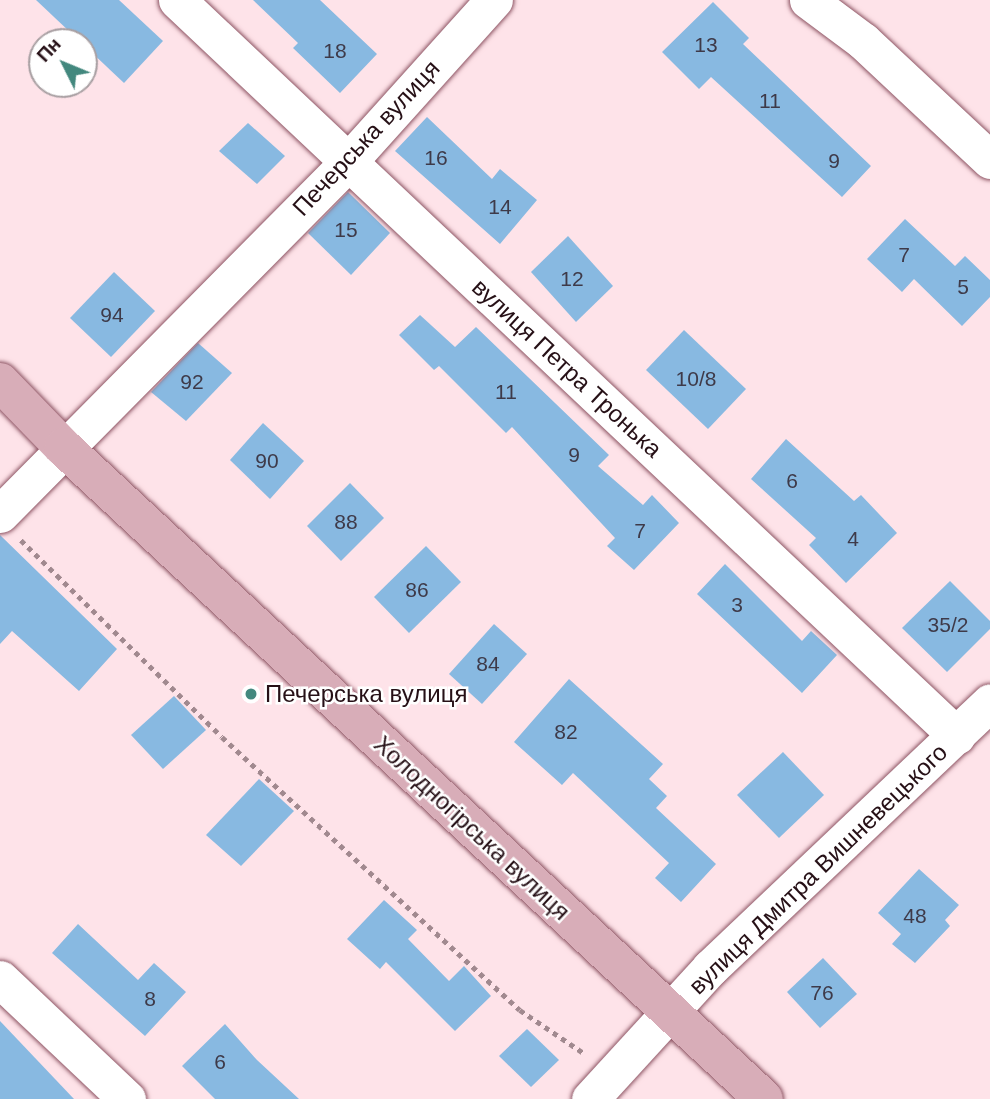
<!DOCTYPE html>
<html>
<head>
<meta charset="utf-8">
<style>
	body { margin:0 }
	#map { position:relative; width:990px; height:1099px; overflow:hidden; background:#fee3e9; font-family:Helvetica,sans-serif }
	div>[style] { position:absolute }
	.building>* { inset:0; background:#88b9e1 }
	.path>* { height:4.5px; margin-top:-2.25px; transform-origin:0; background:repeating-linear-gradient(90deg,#a1898f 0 5px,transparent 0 10px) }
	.roads { filter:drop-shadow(0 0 2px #8d5463) drop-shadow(0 0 2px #8d5463) }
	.minor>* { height:37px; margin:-18.5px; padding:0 18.5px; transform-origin:18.5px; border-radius:18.5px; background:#fff }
	.major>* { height:38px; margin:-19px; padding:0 19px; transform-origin:19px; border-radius:19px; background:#d8adb8 }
	.dots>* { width:19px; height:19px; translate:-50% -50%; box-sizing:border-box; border:4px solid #fff; border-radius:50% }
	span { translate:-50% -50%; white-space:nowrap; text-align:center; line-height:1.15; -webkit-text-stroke:5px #fff; paint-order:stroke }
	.number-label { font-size:21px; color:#3e3a49 }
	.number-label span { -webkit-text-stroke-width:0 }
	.street-label { font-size:24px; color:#261016 }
	.poi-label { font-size:24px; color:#261016 }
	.left { translate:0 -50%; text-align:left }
	.north { position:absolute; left:28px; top:28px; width:70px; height:70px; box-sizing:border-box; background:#fff; border:2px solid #a89fa2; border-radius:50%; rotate:313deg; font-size:19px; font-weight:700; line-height:28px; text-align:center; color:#261016 }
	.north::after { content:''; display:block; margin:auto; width:24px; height:32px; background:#43887e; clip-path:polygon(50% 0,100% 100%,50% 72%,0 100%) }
</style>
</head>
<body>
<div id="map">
	<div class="building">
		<i style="clip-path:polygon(36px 0,119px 0,163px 41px,124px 83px)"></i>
		<i style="clip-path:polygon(253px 0,320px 0,377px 54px,340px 93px,293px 48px,298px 43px)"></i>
		<i style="clip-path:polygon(713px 2px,749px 38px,743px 44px,871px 166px,842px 197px,711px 77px,699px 89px,662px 52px)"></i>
		<i style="clip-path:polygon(427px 117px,492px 179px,500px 169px,537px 200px,500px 244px,395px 151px)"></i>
		<i style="clip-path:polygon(248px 123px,285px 156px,257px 184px,219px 151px)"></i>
		<i style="clip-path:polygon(348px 192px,390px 233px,351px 275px,308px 233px)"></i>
		<i style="clip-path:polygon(905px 219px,955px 266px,965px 256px,990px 280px,990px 297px,962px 326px,914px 279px,902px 292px,867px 259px)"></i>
		<i style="clip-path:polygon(568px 236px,613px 286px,576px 322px,531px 272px)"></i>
		<i style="clip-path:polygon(114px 272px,155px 311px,111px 357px,70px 318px)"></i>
		<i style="clip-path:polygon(420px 315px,455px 347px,476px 327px,609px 455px,598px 466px,643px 505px,652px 495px,679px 523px,634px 570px,607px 546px,615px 538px,512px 427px,506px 433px,439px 366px,434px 370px,399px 335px)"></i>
		<i style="clip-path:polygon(684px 330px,746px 389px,708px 429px,646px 370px)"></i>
		<i style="clip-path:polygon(198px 343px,232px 373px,186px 421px,151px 392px)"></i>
		<i style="clip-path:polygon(263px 423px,304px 461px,270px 499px,230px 460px)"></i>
		<i style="clip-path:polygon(786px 439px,854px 501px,861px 495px,897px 533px,846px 583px,809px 545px,816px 538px,751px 479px)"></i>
		<i style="clip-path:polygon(350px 483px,384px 518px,341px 561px,307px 526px)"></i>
		<i style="clip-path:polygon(0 535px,117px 649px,79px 691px,12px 631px,0 644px)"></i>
		<i style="clip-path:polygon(426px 546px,461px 582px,409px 633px,374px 597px)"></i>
		<i style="clip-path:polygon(725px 564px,802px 641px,811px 631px,837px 655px,802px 693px,697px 594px)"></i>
		<i style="clip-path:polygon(950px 581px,990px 621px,990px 629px,947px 672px,902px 628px)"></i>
		<i style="clip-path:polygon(494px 624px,527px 654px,482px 704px,449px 674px)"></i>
		<i style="clip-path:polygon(569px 679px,663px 764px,649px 779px,667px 796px,656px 808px,716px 864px,681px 902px,655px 878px,669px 863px,573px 773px,562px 785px,514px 742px)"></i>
		<i style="clip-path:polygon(174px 696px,206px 730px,163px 769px,131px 735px)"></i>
		<i style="clip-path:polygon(783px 752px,824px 795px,779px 838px,737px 795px)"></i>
		<i style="clip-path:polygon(259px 779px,294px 811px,241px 866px,206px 835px)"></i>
		<i style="clip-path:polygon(919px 869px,959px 905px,945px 920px,950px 926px,915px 963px,892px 944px,901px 934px,878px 913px)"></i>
		<i style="clip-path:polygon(384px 900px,417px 930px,408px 939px,449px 981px,464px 966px,491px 996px,455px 1031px,386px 962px,380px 969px,347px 939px)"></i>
		<i style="clip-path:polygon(78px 924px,138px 980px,154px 963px,186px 992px,145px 1036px,52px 953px)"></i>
		<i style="clip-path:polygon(823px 958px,857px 994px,820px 1028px,787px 992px)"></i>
		<i style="clip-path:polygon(0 1021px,74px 1099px,0 1099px)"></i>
		<i style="clip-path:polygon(225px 1024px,257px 1060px,299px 1099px,215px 1099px,182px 1066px)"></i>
		<i style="clip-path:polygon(527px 1029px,559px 1060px,531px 1087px,499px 1056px)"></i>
	</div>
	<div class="path">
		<i style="left:21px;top:540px;width:281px;rotate:44.4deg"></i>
		<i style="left:222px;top:737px;width:404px;rotate:42.5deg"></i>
		<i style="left:520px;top:1010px;width:78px;rotate:34.1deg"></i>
	</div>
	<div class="roads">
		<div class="minor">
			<i style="left:177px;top:0;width:1072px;rotate:43.34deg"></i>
			<i style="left:808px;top:0;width:69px;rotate:36.7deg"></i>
			<i style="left:863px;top:41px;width:174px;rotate:43.1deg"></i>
			<i style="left:0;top:514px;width:495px;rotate:-45.3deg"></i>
			<i style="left:348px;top:162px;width:218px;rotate:-48deg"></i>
			<i style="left:0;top:979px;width:175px;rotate:43.4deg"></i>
			<i style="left:590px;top:1099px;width:178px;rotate:-47.5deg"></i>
			<i style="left:710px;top:968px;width:386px;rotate:-43.5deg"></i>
		</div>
		<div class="major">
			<i style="left:0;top:382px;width:91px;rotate:45.9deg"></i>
			<i style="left:63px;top:447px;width:957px;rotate:42.93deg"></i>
		</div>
	</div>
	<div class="dots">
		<i style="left:251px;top:694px;background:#43887e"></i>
	</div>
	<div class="number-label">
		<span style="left:706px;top:45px">13</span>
		<span style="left:335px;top:51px">18</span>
		<span style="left:770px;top:101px">11</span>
		<span style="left:436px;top:158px">16</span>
		<span style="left:834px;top:161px">9</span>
		<span style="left:500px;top:207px">14</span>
		<span style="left:346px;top:230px">15</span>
		<span style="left:904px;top:255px">7</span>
		<span style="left:572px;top:279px">12</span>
		<span style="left:963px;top:287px">5</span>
		<span style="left:112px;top:315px">94</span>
		<span style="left:696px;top:379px">10/8</span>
		<span style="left:192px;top:382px">92</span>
		<span style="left:506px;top:392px">11</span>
		<span style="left:574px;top:455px">9</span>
		<span style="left:267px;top:461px">90</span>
		<span style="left:792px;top:481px">6</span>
		<span style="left:346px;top:522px">88</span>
		<span style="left:640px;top:531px">7</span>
		<span style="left:853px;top:539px">4</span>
		<span style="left:417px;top:590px">86</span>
		<span style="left:737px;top:605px">3</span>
		<span style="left:948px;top:625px">35/2</span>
		<span style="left:488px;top:664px">84</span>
		<span style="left:566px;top:732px">82</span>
		<span style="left:915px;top:916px">48</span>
		<span style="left:822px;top:993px">76</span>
		<span style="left:150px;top:999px">8</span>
		<span style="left:220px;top:1062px">6</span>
	</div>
	<div class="street-label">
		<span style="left:366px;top:138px;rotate:-47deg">Печерська вулиця</span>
		<span style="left:567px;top:368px;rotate:43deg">вулиця Петра Тронька</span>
		<span style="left:472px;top:828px;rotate:43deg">Холодногірська вулиця</span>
		<span style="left:818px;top:869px;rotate:-44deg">вулиця Дмитра Вишневецького</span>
	</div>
	<div class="poi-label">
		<span class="left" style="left:265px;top:694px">Печерська вулиця</span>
	</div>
	<div class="north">Пн</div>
</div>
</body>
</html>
